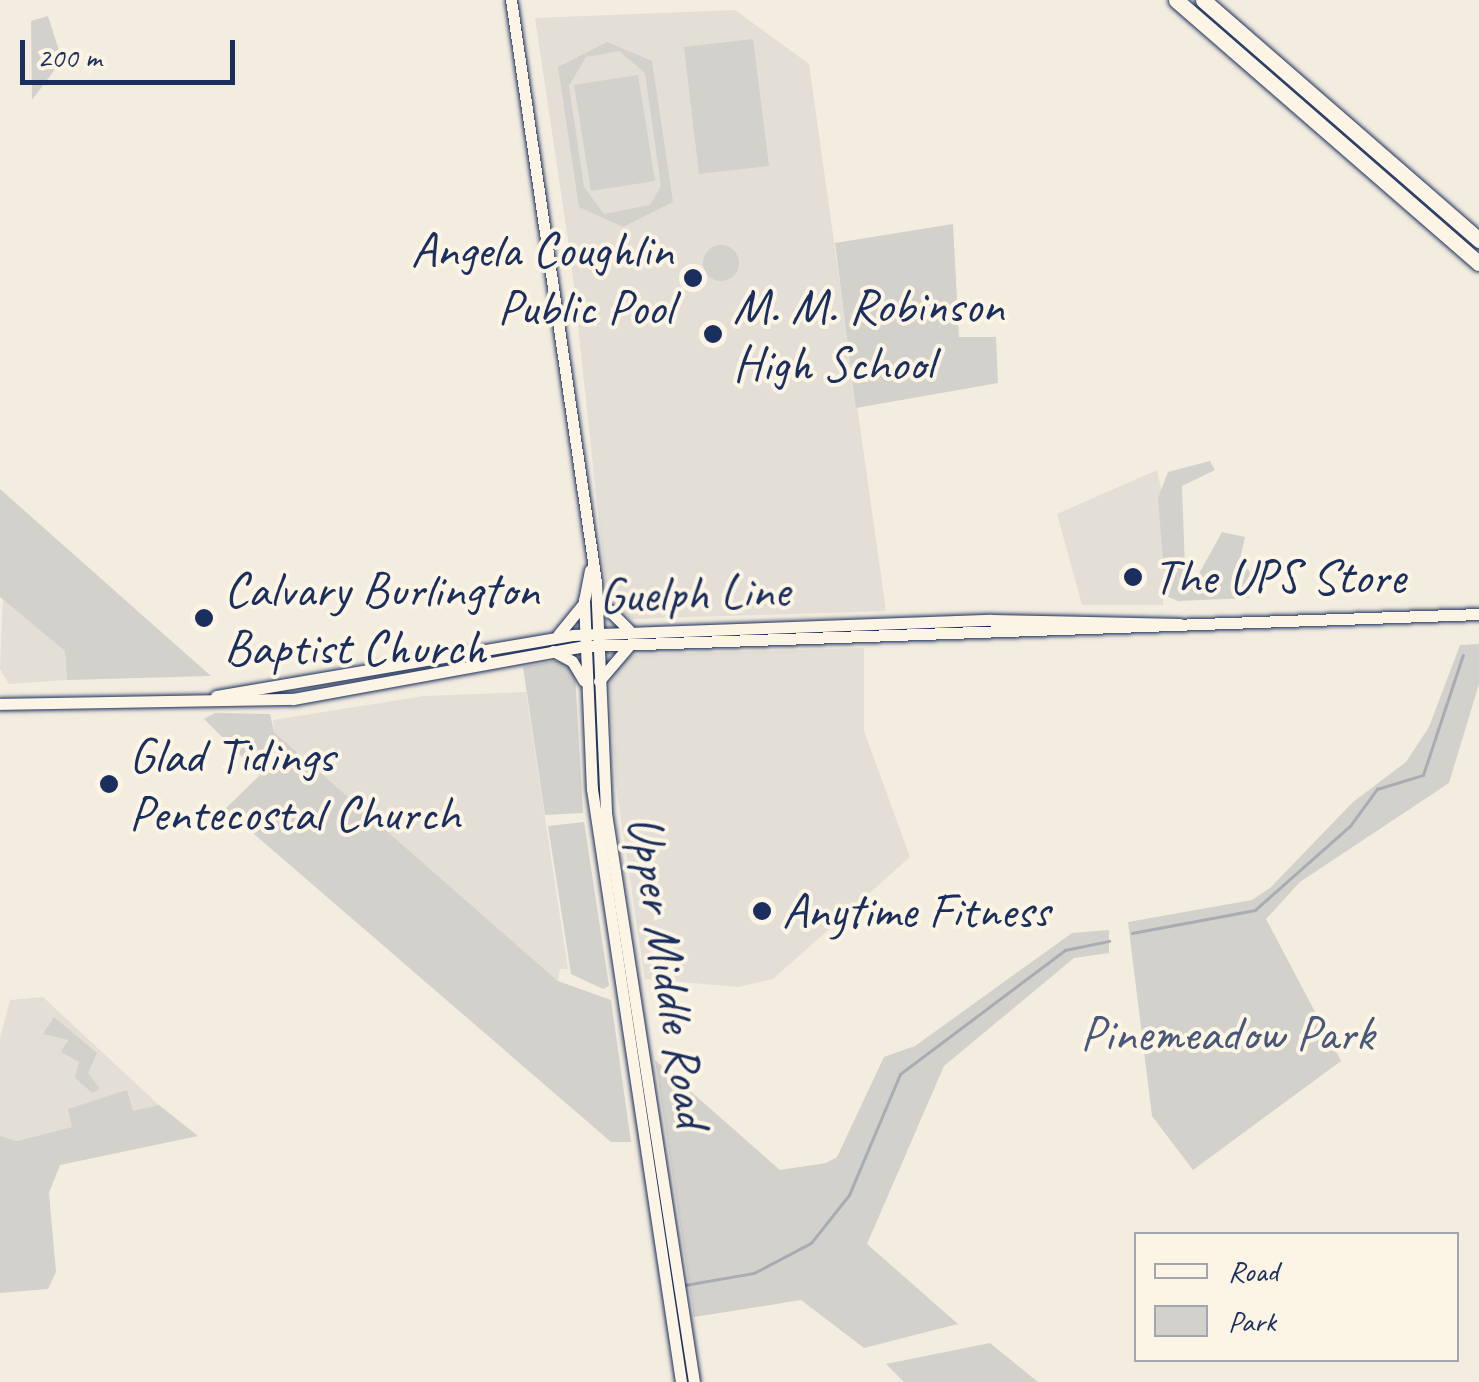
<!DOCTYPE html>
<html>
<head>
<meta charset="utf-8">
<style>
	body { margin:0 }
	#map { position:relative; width:1479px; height:1382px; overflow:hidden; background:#f3ede0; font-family:Caveat,sans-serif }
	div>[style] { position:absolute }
	.built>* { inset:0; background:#e3dfd6 }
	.green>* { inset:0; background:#d3d1cc }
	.round { border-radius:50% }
	.stream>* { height:2.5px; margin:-1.25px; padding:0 1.25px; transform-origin:1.25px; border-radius:1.25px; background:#a9acb3 }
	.roads { filter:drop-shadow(0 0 2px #1b2f5e) drop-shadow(0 0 2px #1b2f5e) }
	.secondary>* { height:11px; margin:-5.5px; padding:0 5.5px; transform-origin:5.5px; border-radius:5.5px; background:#fcf5e5 }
	.motorway>* { height:15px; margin:-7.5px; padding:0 7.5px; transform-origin:7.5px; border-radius:7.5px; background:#fcf5e5 }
	.dots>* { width:28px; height:28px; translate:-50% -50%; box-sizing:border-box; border:5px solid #fcf5e5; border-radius:50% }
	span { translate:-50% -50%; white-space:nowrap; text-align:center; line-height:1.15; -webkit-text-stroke:8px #fcf5e5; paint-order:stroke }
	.poi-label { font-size:50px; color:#1b2f5e }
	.right { translate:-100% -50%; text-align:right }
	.left { translate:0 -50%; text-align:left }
	.street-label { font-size:50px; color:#1b2f5e }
	.park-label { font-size:50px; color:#49587a }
	.legend { position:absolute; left:1134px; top:1232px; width:325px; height:130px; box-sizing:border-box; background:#fcf5e5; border:2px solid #a2a6af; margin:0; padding:12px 18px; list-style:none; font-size:30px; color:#1b2f5e }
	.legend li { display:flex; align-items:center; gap:20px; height:50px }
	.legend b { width:50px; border:2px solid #a2a6af }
	.scale { position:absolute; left:20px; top:40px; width:215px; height:45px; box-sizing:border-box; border:5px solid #1b2f5e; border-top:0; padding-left:12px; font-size:30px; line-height:35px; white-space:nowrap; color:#1b2f5e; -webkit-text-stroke:8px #fcf5e5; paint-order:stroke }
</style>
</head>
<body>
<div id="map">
	<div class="built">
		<i style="clip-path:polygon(735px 10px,809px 64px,886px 611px,633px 619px,608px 607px,571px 260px,535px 18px)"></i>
		<i style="clip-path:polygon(1157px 470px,1166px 511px,1163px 605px,1082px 605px,1057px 514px)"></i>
		<i style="clip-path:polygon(3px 594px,65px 651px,67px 680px,9px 684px,0 669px)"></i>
		<i style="clip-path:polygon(864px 648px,864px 731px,910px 857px,773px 979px,739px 987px,645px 979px,616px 786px,609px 675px,625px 655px)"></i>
		<i style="clip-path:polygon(526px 692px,568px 969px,560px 969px,558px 981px,274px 732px,273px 720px,424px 696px)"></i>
		<i style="clip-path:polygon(43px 997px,159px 1105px,17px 1141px,0 1136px,0 1039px,10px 1000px)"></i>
	</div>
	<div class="green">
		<i style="clip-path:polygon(48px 16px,62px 60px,32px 100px,31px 21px)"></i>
		<i style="clip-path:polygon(753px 39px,769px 166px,699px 174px,684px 47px)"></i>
		<i style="clip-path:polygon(evenodd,607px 42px,652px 61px,673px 202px,623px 227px,579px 207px,558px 67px,607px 42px,619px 51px,645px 73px,661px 186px,650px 205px,604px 214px,584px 187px,569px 86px,586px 57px,619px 51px)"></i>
		<i style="clip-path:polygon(638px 75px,655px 181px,591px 191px,574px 85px)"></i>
		<i style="clip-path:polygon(953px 224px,959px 337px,996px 337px,998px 383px,856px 408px,835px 243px)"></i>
		<i class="round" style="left:703px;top:245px;width:36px;height:36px"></i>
		<i style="clip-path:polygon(1210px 461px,1215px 470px,1182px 486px,1185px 569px,1196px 579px,1222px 532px,1245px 537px,1240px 559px,1250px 572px,1249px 598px,1178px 601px,1166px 596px,1158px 498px,1168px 472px)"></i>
		<i style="clip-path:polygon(0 489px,159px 630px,211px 676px,67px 680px,65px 651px,0 597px)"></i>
		<i style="clip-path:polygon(1479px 644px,1479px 684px,1449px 783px,1300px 882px,1266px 919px,1341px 1061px,1193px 1170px,1152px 1116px,1128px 922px,1252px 900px,1270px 888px,1353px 802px,1406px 762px,1429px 727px,1460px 645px)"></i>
		<i style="clip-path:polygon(561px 660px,575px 673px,583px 813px,545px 815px,523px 667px)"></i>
		<i style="clip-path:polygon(215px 713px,270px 714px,274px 732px,558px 981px,611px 1000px,631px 1142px,611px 1142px,225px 809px,260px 775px,204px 719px)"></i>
		<i style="clip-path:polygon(584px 822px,609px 986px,603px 989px,571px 974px,548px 826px)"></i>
		<i style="clip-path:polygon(1109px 930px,1109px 953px,1074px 958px,944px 1066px,867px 1244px,958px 1324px,864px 1348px,801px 1300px,694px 1317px,655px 1060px,780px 1170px,826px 1163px,837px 1157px,884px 1057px,915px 1046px,1072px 933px)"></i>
		<i style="clip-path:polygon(54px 1017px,97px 1053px,88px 1073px,100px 1089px,92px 1093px,75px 1078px,79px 1062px,61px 1052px,68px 1040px,43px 1034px)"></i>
		<i style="clip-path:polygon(127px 1090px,133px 1111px,159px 1105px,198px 1136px,60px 1165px,49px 1193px,56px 1272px,48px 1289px,0 1293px,0 1136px,17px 1141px,72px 1127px,68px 1109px)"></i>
		<i style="clip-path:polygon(990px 1343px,1038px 1382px,904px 1382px,886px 1364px)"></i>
	</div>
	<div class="stream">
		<i style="left:1132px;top:933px;width:125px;rotate:-10.6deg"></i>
		<i style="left:1255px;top:910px;width:127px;rotate:-41.5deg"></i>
		<i style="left:1350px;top:826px;width:46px;rotate:-53.9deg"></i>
		<i style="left:1377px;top:789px;width:48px;rotate:-16.9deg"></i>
		<i style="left:1423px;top:775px;width:126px;rotate:-71.6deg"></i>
		<i style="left:685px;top:1285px;width:70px;rotate:-9.9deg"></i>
		<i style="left:754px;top:1273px;width:64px;rotate:-27.8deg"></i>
		<i style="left:811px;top:1243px;width:61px;rotate:-51.6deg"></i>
		<i style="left:849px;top:1195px;width:131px;rotate:-67.1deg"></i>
		<i style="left:900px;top:1074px;width:206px;rotate:-36.9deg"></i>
		<i style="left:1065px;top:950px;width:45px;rotate:-11.6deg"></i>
	</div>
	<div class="roads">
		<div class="secondary">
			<i style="left:511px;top:0;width:588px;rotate:81.69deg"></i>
			<i style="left:596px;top:582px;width:231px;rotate:87.5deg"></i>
			<i style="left:606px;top:813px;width:576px;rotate:81.21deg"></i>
			<i style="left:590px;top:570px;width:31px;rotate:101deg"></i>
			<i style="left:584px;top:600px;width:189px;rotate:87.6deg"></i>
			<i style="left:592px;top:789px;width:600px;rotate:81.46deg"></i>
			<i style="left:597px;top:598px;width:45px;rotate:45deg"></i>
			<i style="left:558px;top:635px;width:40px;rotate:-51deg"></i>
			<i style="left:553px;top:651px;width:21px;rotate:28deg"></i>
			<i style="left:572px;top:661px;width:23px;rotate:59deg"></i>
			<i style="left:599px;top:681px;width:45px;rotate:-49.5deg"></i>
			<i style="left:216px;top:696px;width:362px;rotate:-9.7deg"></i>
			<i style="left:573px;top:635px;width:418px;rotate:-2.1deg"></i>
			<i style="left:991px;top:620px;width:189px;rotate:1.2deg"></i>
			<i style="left:0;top:704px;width:293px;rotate:-1deg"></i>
			<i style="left:293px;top:699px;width:298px;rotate:-10.3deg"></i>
			<i style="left:586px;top:646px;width:894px;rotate:-2.05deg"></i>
		</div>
		<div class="motorway">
			<i style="left:1176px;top:0;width:401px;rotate:41deg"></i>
			<i style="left:1203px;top:0;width:366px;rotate:41deg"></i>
		</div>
	</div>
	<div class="dots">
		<i style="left:693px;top:278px;background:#1b2f5e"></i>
		<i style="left:713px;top:334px;background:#1b2f5e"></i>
		<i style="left:1133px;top:577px;background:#1b2f5e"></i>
		<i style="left:204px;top:618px;background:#1b2f5e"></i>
		<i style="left:109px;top:784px;background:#1b2f5e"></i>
		<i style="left:762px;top:911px;background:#1b2f5e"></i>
	</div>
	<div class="poi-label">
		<span class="right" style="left:673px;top:278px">Angela Coughlin<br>Public Pool</span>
		<span class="left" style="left:733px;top:334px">M. M. Robinson<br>High School</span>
		<span class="left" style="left:1153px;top:577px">The UPS Store</span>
		<span class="left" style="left:224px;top:618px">Calvary Burlington<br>Baptist Church</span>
		<span class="left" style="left:129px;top:784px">Glad Tidings<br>Pentecostal Church</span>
		<span class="left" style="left:782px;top:911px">Anytime Fitness</span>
	</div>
	<div class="street-label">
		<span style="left:694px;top:593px;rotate:-2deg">Guelph Line</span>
		<span style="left:669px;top:971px;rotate:81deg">Upper Middle Road</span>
	</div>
	<div class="park-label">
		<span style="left:1227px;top:1034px">Pinemeadow Park</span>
	</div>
	<ul class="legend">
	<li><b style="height:12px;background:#fcf5e5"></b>Road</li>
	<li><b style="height:28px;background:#d3d1cc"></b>Park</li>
	</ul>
	<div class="scale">200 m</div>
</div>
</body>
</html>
